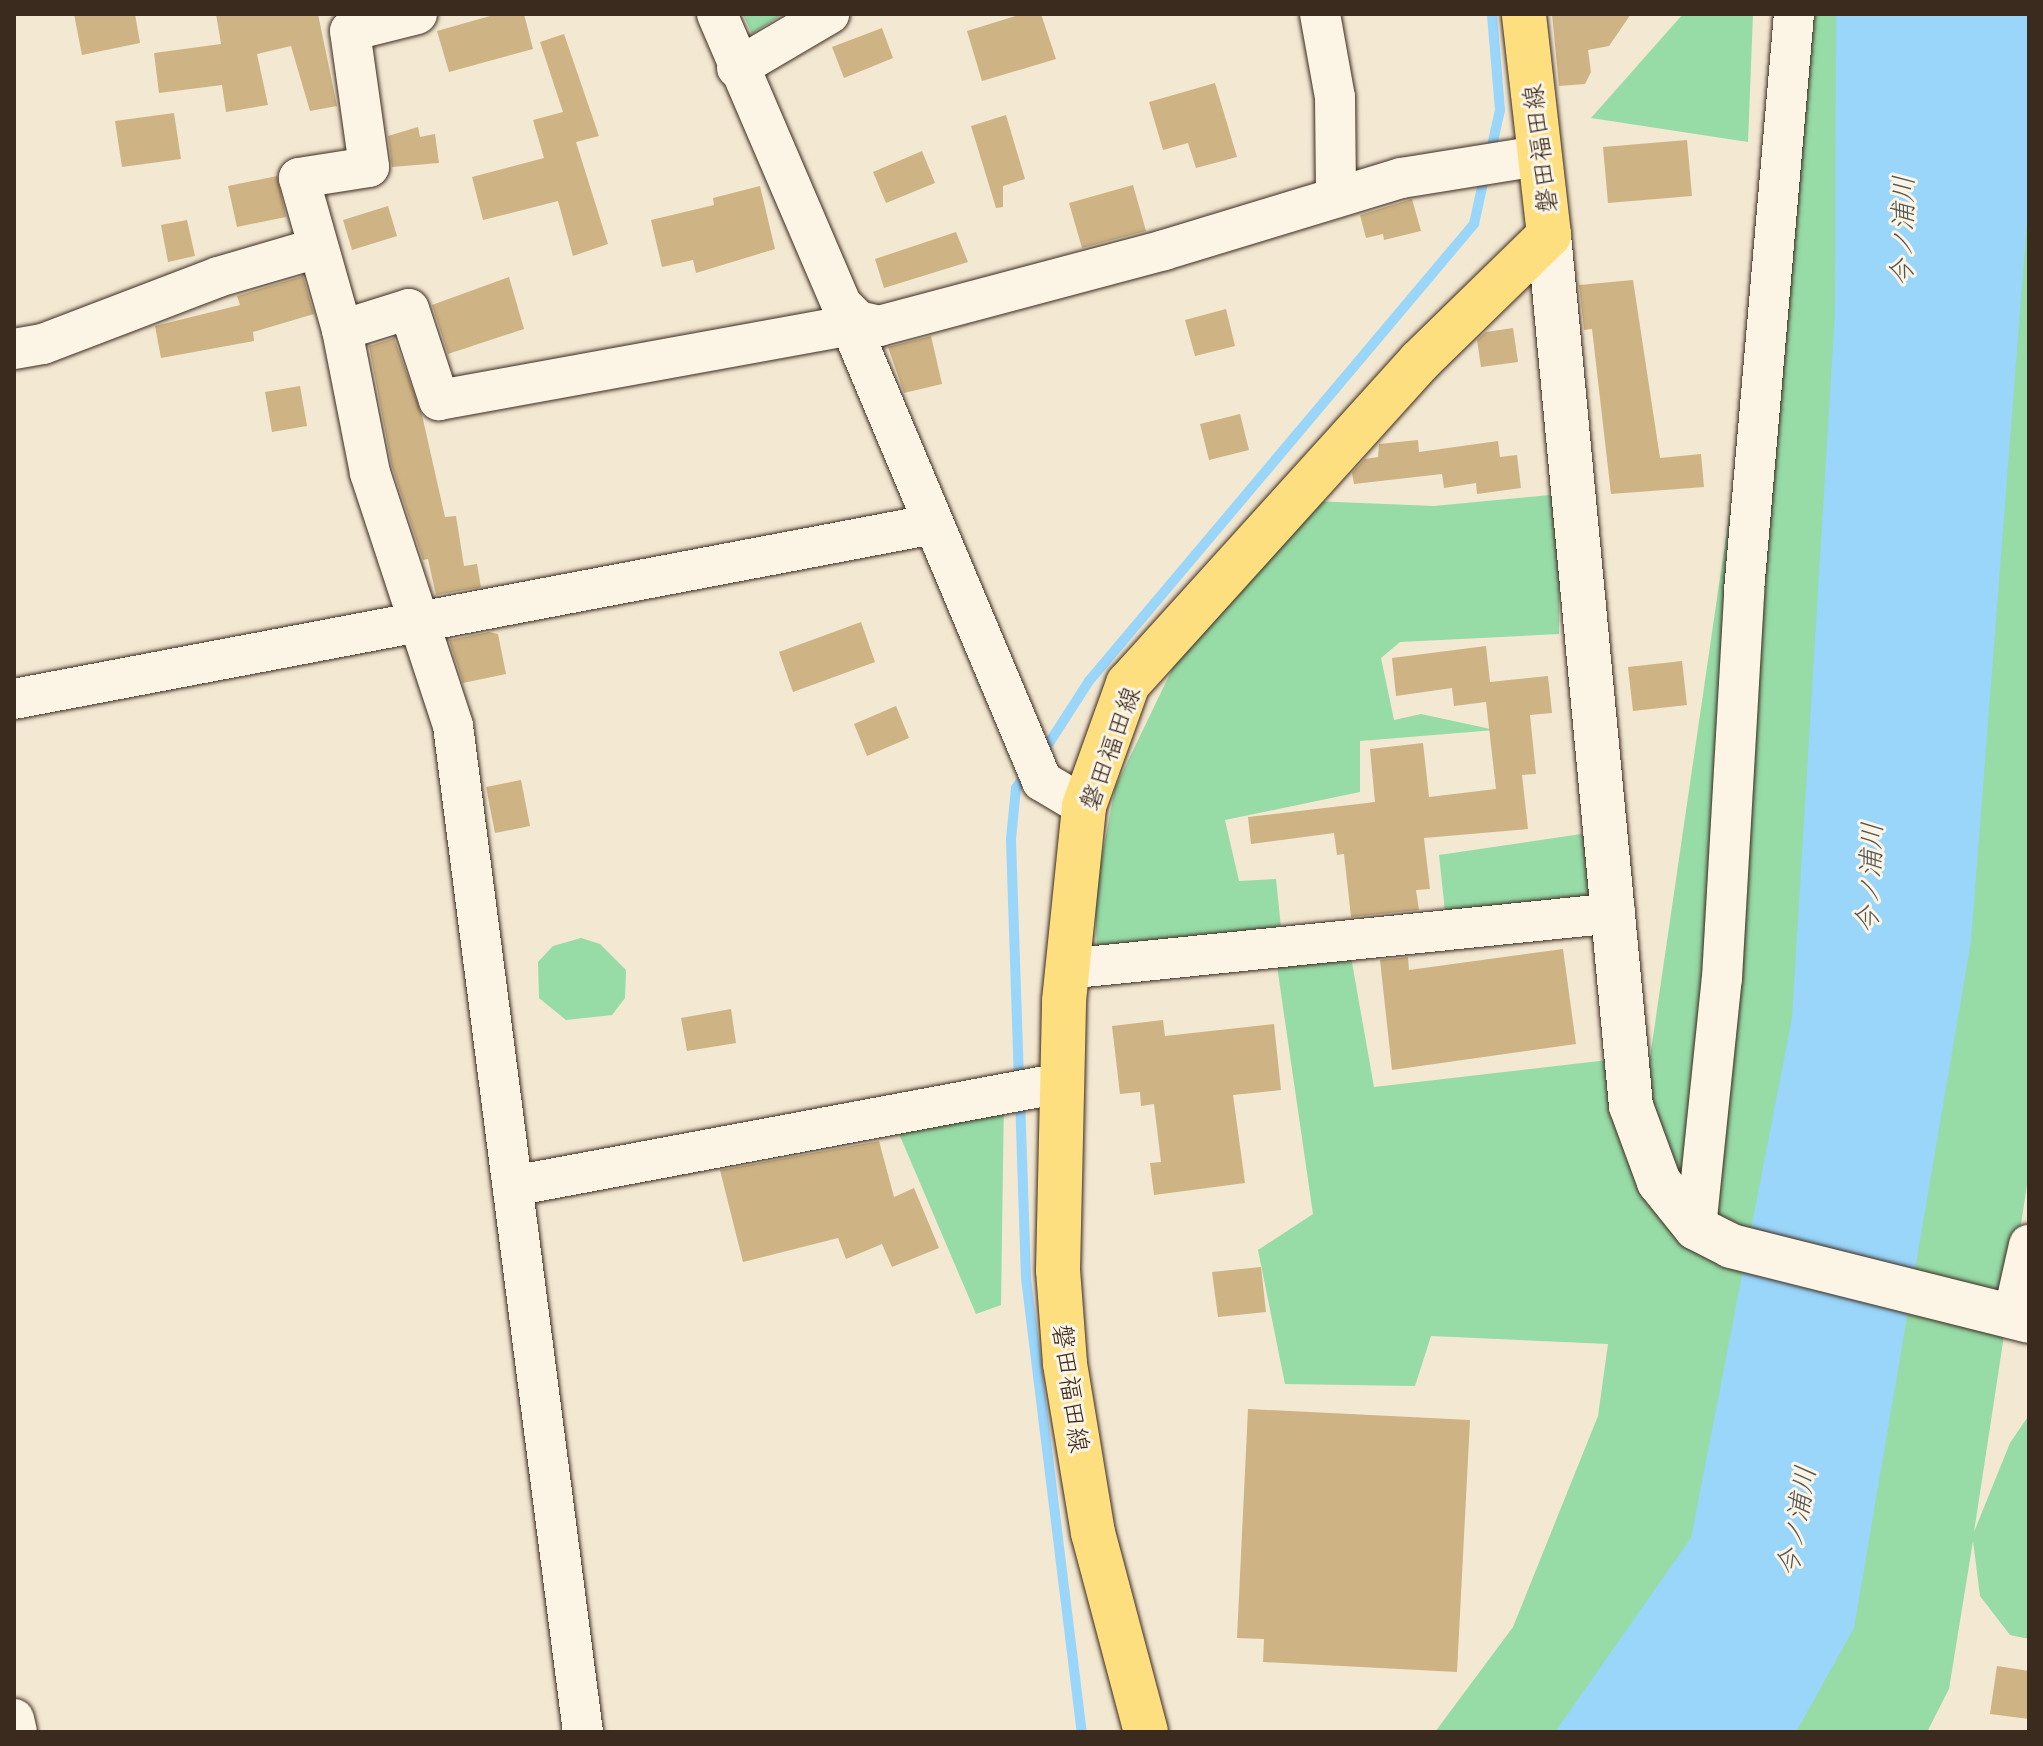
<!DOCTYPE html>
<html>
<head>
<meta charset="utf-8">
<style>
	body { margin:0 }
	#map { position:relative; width:2043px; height:1746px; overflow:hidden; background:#f3e8d2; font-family:"Playpen Sans","Klee One",sans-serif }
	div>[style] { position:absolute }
	.green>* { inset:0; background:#97dba7 }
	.water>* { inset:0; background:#99d6fa }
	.stream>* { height:10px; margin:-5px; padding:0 5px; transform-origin:5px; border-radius:5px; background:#99d6fa }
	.building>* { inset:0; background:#ceb384 }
	.roads { filter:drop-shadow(0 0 2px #3b2a1e) drop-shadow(0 0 2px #3b2a1e) }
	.street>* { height:40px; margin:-20px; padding:0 20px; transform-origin:20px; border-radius:20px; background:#fcf5e5 }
	.secondary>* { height:44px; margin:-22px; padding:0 22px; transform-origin:22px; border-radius:22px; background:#fcf5e5 }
	.primary>* { height:44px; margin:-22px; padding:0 22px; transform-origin:22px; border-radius:22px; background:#fedf80 }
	span { translate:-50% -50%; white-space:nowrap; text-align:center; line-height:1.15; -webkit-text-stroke:6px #fcf5e5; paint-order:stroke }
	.street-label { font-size:26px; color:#3b2a1e }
	.water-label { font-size:28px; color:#525555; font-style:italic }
	.frame { position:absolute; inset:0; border:16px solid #3b2a1e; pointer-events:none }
</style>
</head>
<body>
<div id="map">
	<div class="green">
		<i style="clip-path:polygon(743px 14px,783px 14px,752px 34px)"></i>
		<i style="clip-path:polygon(1683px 14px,1753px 14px,1748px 142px,1591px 118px)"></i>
		<i style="clip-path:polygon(1783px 14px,2029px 14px,2029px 1172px,1974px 1532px,2010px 1443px,2029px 1415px,2029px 1639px,2010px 1635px,1980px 1596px,1973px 1541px,1949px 1689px,1927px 1732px,1435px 1732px,1513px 1627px,1598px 1416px,1608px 1344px,1431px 1336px,1415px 1386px,1285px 1384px,1258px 1250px,1313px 1214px,1276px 959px,1348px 940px,1374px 1087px,1608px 1060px,1637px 1121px,1633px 1174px,1789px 105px)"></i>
		<i style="clip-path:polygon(1560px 494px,1559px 634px,1400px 642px,1381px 658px,1394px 720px,1421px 714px,1495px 730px,1360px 741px,1360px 792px,1225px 820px,1239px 881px,1276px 879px,1283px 947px,1097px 954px,1095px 893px,1115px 788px,1178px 657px,1312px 501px,1434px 506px)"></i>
		<i style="clip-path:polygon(1608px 830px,1607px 913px,1447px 930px,1439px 855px)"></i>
		<i style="clip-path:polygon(581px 938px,600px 944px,626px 970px,625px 998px,612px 1015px,566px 1020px,539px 998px,538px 962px,553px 946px)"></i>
		<i style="clip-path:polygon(1004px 1094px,1001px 1305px,976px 1314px,891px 1115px)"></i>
	</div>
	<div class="water">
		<i style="clip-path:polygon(1836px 14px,2029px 14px,2029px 196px,1971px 941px,1854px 1628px,1796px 1732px,1555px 1732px,1691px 1538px,1792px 1018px,1835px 312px)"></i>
	</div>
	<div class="stream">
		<i style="left:1490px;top:155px;width:46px;rotate:-77.5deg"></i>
		<i style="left:1500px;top:110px;width:96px;rotate:-94.8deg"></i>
		<i style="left:1042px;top:754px;width:87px;rotate:-57.2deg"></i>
		<i style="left:1089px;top:681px;width:598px;rotate:-49.89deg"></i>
		<i style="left:1474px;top:224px;width:51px;rotate:-77.6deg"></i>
		<i style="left:1019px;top:1081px;width:242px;rotate:-91.9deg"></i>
		<i style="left:1011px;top:839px;width:51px;rotate:-84.4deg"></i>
		<i style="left:1016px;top:788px;width:19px;rotate:-54deg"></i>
		<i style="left:1020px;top:1097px;width:181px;rotate:88.1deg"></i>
		<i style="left:1026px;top:1278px;width:457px;rotate:83deg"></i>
	</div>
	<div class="building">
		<i style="clip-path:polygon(74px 14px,135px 14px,140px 43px,82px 55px)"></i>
		<i style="clip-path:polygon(216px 14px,318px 14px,337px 106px,310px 111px,291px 46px,257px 54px,268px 105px,226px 112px,222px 85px,159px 93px,154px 53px,221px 44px)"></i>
		<i style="clip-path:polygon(497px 14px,524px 14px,533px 49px,449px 72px,437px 31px)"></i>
		<i style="clip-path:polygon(1022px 14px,1041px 14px,1056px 59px,982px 81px,967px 31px)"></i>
		<i style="clip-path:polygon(1552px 14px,1631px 14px,1609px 46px,1588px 50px,1591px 72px,1585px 84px,1559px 86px)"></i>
		<i style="clip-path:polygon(882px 28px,893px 58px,844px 78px,832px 47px)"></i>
		<i style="clip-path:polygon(564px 34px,599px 136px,576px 142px,608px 244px,573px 256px,558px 201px,483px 220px,472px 177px,544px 158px,533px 120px,563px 112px,540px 42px)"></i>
		<i style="clip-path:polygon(1215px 83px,1237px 157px,1196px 168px,1188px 143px,1163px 150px,1149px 102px)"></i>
		<i style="clip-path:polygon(174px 113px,181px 159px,122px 167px,115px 121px)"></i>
		<i style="clip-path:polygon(1006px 115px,1025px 179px,1003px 186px,1003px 207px,996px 208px,971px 126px)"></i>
		<i style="clip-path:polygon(418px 127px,420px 137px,435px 134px,439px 163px,392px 167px,388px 136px)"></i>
		<i style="clip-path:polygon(1687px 140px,1692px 196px,1608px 203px,1603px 147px)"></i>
		<i style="clip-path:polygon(922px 151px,935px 183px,886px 203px,873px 172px)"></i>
		<i style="clip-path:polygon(277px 176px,286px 217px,237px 227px,228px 186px)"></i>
		<i style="clip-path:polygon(1133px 185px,1146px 231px,1082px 248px,1069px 203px)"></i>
		<i style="clip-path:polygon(760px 186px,775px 249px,696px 273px,693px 260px,662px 267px,651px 220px,714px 205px,713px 198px)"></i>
		<i style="clip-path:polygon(1412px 199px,1421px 231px,1384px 240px,1383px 234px,1366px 238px,1360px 215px)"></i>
		<i style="clip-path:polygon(388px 206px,397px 236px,352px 250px,343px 220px)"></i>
		<i style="clip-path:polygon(187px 220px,195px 256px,168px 262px,161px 225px)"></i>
		<i style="clip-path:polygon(956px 232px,968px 262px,884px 288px,875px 259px)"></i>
		<i style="clip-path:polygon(303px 276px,314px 314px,253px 332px,254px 341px,161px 358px,155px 326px,240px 305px,237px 296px)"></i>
		<i style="clip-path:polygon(509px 277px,524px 329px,448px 354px,432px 305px)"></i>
		<i style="clip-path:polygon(1633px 280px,1660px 458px,1701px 454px,1704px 487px,1611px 494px,1592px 329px,1584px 330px,1579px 285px)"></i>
		<i style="clip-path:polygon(1226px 309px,1235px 346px,1195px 356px,1185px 320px)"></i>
		<i style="clip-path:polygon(1513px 328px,1518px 362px,1481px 367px,1477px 340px,1486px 332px)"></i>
		<i style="clip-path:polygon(931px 336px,942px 384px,904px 393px,888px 347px)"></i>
		<i style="clip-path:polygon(394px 338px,422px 415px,445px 517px,456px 516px,464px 566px,477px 564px,481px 587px,436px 595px,428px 559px,423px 560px,392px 467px,369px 346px)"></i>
		<i style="clip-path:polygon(300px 386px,307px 426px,272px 432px,265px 392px)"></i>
		<i style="clip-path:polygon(1240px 414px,1249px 450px,1209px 460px,1200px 424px)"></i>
		<i style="clip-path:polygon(1418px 440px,1419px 452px,1498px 441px,1500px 457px,1517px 455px,1521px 488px,1477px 494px,1476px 483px,1444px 488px,1442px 474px,1354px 484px,1352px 473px,1365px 459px,1378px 457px,1379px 444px)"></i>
		<i style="clip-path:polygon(861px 622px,875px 662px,793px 692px,779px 652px)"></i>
		<i style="clip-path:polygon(489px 632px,498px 634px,506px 674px,463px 683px,449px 640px)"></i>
		<i style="clip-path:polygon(1486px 646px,1490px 682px,1548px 676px,1552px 713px,1530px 715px,1536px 774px,1522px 775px,1528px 829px,1424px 838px,1430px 889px,1416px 890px,1419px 910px,1351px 917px,1344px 854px,1337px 855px,1334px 833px,1251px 844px,1248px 817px,1375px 802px,1370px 749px,1423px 743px,1429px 797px,1496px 789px,1486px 702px,1454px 706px,1452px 688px,1396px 696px,1392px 658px)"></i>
		<i style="clip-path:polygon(1682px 661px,1687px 705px,1633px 711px,1628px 667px)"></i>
		<i style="clip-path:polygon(896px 706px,909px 738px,867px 756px,854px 724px)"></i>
		<i style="clip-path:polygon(521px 780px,530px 826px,495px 833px,486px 787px)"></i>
		<i style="clip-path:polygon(1563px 949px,1576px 1044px,1392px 1070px,1380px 960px,1408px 957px,1409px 970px)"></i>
		<i style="clip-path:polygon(731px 1009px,736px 1043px,687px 1051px,681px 1018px)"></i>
		<i style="clip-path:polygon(1163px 1020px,1165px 1036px,1274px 1024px,1281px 1090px,1233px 1095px,1245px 1183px,1154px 1195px,1150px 1163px,1161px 1162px,1154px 1104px,1141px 1106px,1140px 1092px,1120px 1094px,1112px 1026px)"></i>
		<i style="clip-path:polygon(879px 1141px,894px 1197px,914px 1188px,939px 1248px,892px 1267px,882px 1244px,846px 1259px,838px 1238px,743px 1262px,720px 1170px)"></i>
		<i style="clip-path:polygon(1261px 1267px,1266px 1312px,1218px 1317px,1212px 1272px)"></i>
		<i style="clip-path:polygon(1248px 1409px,1470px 1420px,1457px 1672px,1263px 1662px,1264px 1639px,1237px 1638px)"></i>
		<i style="clip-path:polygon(1997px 1666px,2029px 1671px,2029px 1719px,1990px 1714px)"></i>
	</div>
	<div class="roads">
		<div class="street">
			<i style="left:417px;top:14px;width:69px;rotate:165.8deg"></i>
			<i style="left:350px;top:31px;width:137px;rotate:82deg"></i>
			<i style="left:369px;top:167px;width:71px;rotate:171.1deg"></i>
			<i style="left:299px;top:178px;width:158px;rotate:74.2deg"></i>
			<i style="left:342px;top:330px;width:146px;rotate:78.9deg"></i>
			<i style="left:370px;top:473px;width:266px;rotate:71.8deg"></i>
			<i style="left:453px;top:726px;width:1014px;rotate:82.64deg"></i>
			<i style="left:717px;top:14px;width:317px;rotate:66.8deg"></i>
			<i style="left:842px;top:305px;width:23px;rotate:45deg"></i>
			<i style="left:858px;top:321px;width:22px;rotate:13deg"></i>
			<i style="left:879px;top:326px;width:295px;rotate:-14.9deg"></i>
			<i style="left:1164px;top:250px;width:248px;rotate:-16.9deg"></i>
			<i style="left:1401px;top:178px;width:139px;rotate:-9.1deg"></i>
			<i style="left:1320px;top:14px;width:84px;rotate:79.8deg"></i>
			<i style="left:1335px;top:97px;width:100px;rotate:89.4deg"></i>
			<i style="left:737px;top:68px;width:107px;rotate:-30.4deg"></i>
			<i style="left:842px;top:305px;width:516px;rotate:67.21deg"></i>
			<i style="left:1042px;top:781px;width:49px;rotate:30.8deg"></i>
			<i style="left:342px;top:330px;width:70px;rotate:-17.4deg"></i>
			<i style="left:409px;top:309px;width:96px;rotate:71.8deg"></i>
			<i style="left:439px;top:400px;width:419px;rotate:-10.3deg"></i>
			<i style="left:14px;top:349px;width:29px;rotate:-10deg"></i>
			<i style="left:43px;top:344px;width:187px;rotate:-20.9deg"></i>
			<i style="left:218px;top:277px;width:103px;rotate:-16.3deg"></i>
			<i style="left:14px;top:699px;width:936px;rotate:-10.77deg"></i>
			<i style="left:1066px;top:969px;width:552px;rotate:-5.82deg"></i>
			<i style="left:513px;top:1186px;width:558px;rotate:-10.64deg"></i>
			<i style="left:1696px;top:1228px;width:251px;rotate:-84.1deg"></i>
			<i style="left:1722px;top:978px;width:388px;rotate:-86.7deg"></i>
			<i style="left:1744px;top:591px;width:579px;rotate:-85.05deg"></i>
			<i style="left:2013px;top:1316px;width:73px;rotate:-77.3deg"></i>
			<i style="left:14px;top:1719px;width:13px;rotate:77deg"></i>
		</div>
		<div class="secondary">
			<i style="left:1549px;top:235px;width:875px;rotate:84.62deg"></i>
			<i style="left:1631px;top:1106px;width:81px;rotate:69.8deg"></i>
			<i style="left:1659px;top:1182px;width:59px;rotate:51.2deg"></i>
			<i style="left:1696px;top:1228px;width:39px;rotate:27deg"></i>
			<i style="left:1731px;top:1246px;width:307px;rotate:14.1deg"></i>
		</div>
		<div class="primary">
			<i style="left:1146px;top:1732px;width:206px;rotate:-104.9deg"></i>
			<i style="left:1093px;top:1533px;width:172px;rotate:-99.4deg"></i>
			<i style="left:1065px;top:1363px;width:93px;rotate:-94.3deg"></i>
			<i style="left:1058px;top:1270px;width:269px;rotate:-88.7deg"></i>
			<i style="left:1064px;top:1001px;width:196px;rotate:-84.1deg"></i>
			<i style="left:1084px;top:806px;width:130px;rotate:-70.2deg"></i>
			<i style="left:1128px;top:684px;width:435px;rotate:-47.9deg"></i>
			<i style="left:1420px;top:361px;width:180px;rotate:-44.3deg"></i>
			<i style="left:1549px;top:235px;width:222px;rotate:-96.5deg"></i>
		</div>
	</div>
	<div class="street-label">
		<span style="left:1539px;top:149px;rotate:-97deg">磐田福田線</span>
		<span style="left:1109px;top:748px;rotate:-70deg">磐田福田線</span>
		<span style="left:1072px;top:1388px;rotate:82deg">磐田福田線</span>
	</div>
	<div class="water-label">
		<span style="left:1901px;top:231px;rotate:-89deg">今ノ浦川</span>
		<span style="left:1868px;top:878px;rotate:-87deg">今ノ浦川</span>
		<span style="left:1795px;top:1521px;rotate:-80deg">今ノ浦川</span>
	</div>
	<div class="frame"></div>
</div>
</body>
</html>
